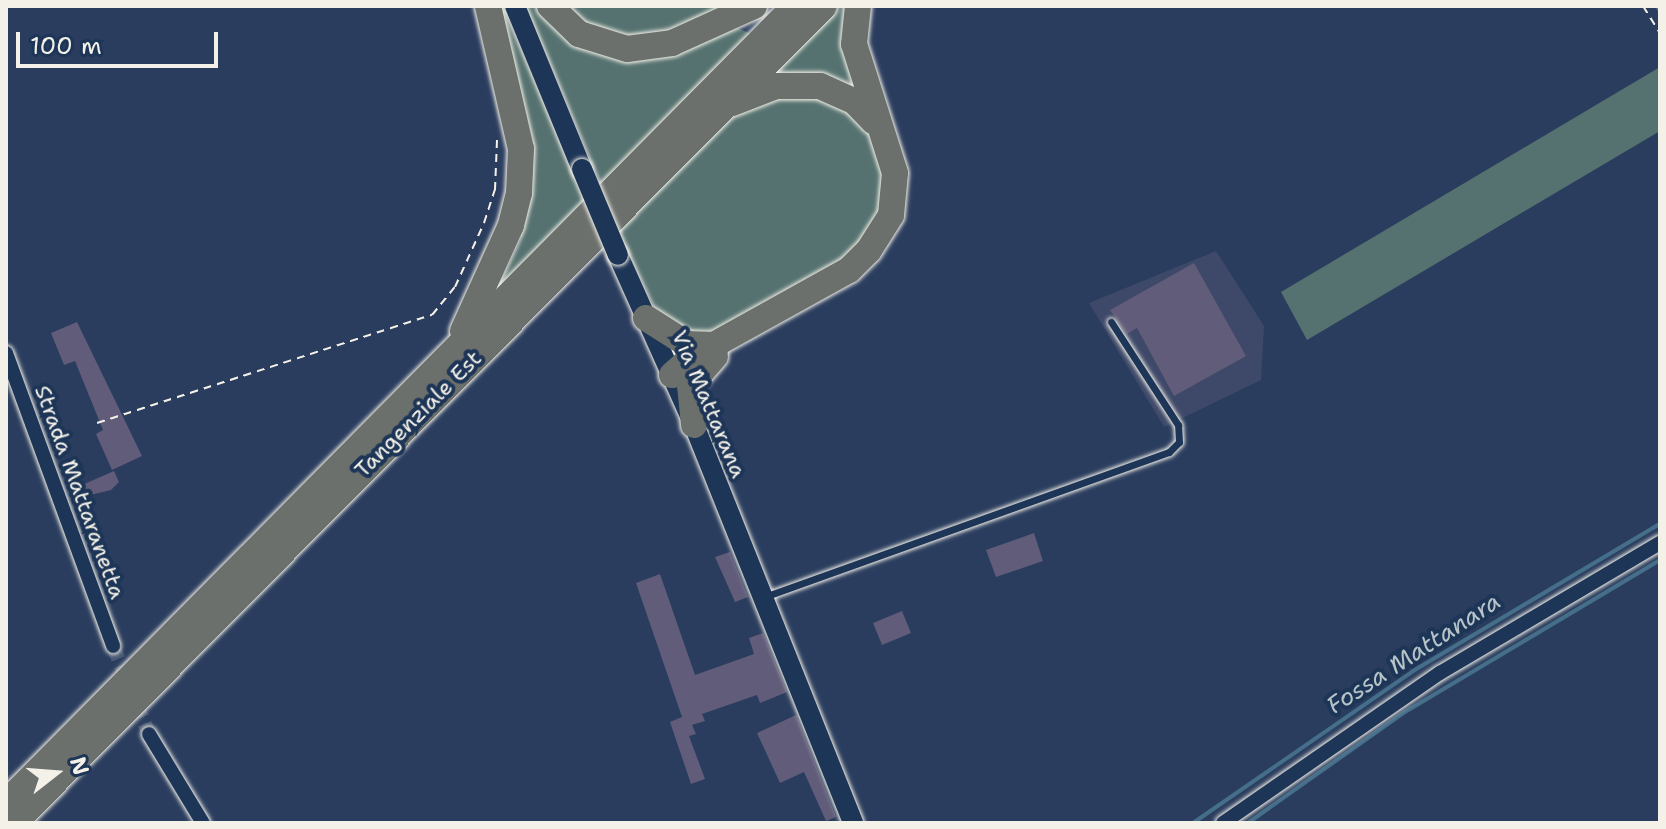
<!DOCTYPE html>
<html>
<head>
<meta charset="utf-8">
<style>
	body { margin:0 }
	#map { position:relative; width:1666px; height:829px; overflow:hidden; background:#2a3d5e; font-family:"Shantell Sans",sans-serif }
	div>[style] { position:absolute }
	.built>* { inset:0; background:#3e4969 }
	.green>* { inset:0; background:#557270 }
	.stream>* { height:4px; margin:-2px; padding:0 2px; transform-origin:2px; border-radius:2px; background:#446e8a }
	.building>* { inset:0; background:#605c79 }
	.street-tunnel>* { height:14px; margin-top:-7px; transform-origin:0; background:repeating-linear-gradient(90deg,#485873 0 14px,transparent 0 21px) }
	.path>* { height:2px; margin-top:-1px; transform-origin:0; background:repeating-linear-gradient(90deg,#f4f1e8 0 8px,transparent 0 14px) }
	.roads { filter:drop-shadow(0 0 2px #f4f1e8) drop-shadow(0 0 2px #f4f1e8) }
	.lane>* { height:7px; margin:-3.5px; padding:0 3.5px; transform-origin:3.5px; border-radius:3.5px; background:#1d3557 }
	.street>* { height:14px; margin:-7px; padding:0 7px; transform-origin:7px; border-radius:7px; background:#1d3557 }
	.secondary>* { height:20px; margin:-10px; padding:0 10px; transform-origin:10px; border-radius:10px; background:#1d3557 }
	.highway>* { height:26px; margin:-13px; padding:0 13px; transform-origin:13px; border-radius:13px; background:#6b706d }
	.bridges { filter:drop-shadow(0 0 2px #f4f1e8) drop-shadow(0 0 2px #f4f1e8) }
	.secondary-bridge>* { height:20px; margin:-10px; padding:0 10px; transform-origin:10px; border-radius:10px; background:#1d3557 }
	span { translate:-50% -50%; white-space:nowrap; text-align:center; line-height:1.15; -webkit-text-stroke:8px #1d3557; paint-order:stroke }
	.street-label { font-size:22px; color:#f4f1e8 }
	.water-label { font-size:24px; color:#b6c3c7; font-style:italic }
	.frame { position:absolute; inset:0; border:8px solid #f4f1e8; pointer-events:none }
	.north { position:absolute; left:16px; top:733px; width:80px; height:80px; -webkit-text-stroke:6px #1d3557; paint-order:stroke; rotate:73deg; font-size:22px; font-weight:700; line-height:32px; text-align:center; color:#f4f1e8 }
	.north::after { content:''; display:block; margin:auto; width:28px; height:36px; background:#f4f1e8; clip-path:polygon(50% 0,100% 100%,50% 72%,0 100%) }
	.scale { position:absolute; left:16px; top:32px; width:202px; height:36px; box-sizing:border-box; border:4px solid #f4f1e8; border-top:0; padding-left:10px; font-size:24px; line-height:28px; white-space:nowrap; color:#f4f1e8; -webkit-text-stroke:6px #1d3557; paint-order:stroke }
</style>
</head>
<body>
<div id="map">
	<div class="built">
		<i style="clip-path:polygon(1216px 251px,1264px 326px,1261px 380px,1164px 427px,1089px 303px)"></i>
	</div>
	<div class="green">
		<i style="clip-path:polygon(496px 6px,503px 6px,587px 206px,496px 292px,520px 241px,533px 174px,527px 116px)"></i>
		<i style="clip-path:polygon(526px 6px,543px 6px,598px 48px,735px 27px,751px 34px,602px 187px)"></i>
		<i style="clip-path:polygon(566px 6px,747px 6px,642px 38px,593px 27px)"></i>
		<i style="clip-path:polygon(838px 6px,849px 6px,858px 88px,777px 78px,774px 69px)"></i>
		<i style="clip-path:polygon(1660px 67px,1660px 131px,1307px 340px,1281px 292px)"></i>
		<i style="clip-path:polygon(821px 95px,870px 127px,887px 196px,854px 255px,705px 341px,658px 315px,616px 228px,741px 108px,751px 102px)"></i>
	</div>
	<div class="stream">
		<i style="left:1657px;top:6px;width:6px;rotate:59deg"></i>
		<i style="left:1193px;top:823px;width:267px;rotate:-34.6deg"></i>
		<i style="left:1413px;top:671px;width:287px;rotate:-30.8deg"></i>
		<i style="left:1248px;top:823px;width:192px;rotate:-35.3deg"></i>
		<i style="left:1405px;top:712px;width:297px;rotate:-30.8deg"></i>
	</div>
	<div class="building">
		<i style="clip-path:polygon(1194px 263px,1246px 356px,1174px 396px,1137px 328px,1127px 334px,1110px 310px)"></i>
		<i style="clip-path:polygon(77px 322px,142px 456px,112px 470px,96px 434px,103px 430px,75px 361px,64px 365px,51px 333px)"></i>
		<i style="clip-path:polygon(114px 471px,119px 482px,111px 490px,86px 496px,82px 485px)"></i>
		<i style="clip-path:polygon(1034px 533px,1043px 561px,996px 577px,986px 550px)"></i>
		<i style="clip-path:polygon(730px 552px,748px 597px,735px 602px,715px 557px)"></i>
		<i style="clip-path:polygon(660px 574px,695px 675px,754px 654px,749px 638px,763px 633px,787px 692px,760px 703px,757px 695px,702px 714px,705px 721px,692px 725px,696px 734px,689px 736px,705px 779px,691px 784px,670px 722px,682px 717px,636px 583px)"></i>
		<i style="clip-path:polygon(902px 611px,911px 633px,882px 645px,873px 623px)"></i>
		<i style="clip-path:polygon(796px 715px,836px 817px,826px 821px,804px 772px,780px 783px,757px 733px)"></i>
	</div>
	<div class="street-tunnel">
		<i style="left:113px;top:646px;width:95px;rotate:67.8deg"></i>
	</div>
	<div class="path">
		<i style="left:1643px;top:6px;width:32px;rotate:58deg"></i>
		<i style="left:97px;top:423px;width:352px;rotate:-17.9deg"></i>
		<i style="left:432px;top:315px;width:36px;rotate:-51deg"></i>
		<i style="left:455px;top:287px;width:70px;rotate:-65.6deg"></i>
		<i style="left:484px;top:223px;width:35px;rotate:-72deg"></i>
		<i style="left:495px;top:190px;width:50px;rotate:-87.7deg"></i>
	</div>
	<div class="roads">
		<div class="lane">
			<i style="left:764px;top:597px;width:430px;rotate:-19.7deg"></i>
			<i style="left:1169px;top:452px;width:14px;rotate:-45deg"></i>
			<i style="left:1179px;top:442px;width:17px;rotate:-93deg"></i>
			<i style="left:1178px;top:425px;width:123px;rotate:-123deg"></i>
		</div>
		<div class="street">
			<i style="left:6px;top:353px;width:312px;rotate:69.9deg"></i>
			<i style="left:149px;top:734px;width:104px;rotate:58.8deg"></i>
			<i style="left:1223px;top:823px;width:264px;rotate:-34.7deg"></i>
			<i style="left:1440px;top:673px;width:256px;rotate:-30.6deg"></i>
		</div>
		<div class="secondary">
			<i style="left:515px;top:6px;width:176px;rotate:67.7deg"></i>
			<i style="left:618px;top:255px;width:186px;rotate:65.9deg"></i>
			<i style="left:694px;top:425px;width:429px;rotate:68.2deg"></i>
		</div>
		<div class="highway">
			<i style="left:550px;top:6px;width:40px;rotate:44deg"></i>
			<i style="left:579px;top:34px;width:50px;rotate:17.4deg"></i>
			<i style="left:627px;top:49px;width:45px;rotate:-7.6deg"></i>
			<i style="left:672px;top:43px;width:90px;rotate:-24.3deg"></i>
			<i style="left:732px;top:103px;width:47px;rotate:-21.1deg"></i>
			<i style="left:776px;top:86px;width:44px"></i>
			<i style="left:820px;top:86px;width:37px;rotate:24deg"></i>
			<i style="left:854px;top:101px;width:28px;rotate:46deg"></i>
			<i style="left:646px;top:318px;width:49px;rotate:32.4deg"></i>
			<i style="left:687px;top:344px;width:30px;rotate:2deg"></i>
			<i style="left:463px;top:331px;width:116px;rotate:-65.6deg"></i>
			<i style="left:511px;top:225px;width:33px;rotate:-76deg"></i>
			<i style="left:519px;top:193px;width:44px;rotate:-87.4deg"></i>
			<i style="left:521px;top:149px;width:147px;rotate:-103deg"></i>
			<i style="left:672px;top:375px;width:27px;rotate:-42deg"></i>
			<i style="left:692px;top:357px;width:179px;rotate:-29deg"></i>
			<i style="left:849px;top:270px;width:28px;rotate:-45deg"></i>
			<i style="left:869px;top:250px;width:41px;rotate:-57.8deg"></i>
			<i style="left:891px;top:215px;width:42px;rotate:-84.6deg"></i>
			<i style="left:895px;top:173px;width:135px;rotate:-107.6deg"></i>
			<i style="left:854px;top:44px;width:38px;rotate:-84deg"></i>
			<i style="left:694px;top:425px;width:40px;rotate:-95.7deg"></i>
			<i style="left:690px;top:385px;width:38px;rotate:-49deg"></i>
			<i style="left:6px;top:803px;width:1121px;rotate:-45.29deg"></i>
			<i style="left:14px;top:823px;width:1150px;rotate:-45.25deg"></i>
		</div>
	</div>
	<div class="bridges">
		<div class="secondary-bridge">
			<i style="left:582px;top:169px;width:93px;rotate:67.3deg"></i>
		</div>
	</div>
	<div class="street-label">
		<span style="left:709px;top:404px;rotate:67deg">Via Mattarana</span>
		<span style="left:418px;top:414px;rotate:-45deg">Tangenziale Est</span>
		<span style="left:80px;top:492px;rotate:70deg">Strada Mattaranetta</span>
	</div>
	<div class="water-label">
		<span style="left:1414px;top:654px;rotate:-33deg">Fossa Mattanara</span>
	</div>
	<div class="frame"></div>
	<div class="north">N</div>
	<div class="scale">100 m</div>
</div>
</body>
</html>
